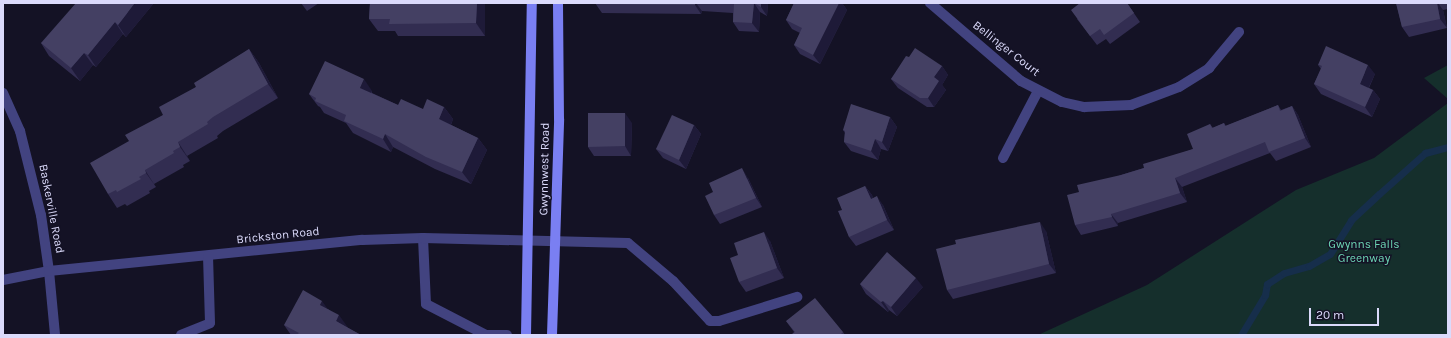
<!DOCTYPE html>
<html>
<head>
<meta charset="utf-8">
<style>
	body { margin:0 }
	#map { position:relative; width:1451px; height:338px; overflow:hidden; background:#141225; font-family:Karla,sans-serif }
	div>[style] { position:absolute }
	.green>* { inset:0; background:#152f2c }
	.stream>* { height:7px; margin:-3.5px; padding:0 3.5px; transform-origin:3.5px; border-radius:3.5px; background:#162e4b }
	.lane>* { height:10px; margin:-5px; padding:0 5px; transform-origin:5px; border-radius:5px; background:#424380 }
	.street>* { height:10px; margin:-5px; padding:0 5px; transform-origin:5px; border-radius:5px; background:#424380 }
	.secondary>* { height:10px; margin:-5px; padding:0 5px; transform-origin:5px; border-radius:5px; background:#7a7ff2 }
	.wall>* { inset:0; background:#322d51 }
	.shaded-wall>* { inset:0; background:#1e1a38 }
	.building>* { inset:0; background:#444063 }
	span { translate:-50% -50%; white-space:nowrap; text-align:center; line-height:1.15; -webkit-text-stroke:3px #141225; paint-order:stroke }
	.street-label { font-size:12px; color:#dbdafb }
	.park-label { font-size:12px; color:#6cd5b4 }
	.frame { position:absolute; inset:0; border:4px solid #dbdafb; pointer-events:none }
	.scale { position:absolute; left:1309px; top:308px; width:70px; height:18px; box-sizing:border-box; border:2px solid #dbdafb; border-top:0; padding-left:5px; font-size:12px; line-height:14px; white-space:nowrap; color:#dbdafb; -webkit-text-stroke:3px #141225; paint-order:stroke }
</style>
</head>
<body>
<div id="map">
	<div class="green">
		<i style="clip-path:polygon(1448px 65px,1448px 99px,1424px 78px)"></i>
		<i style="clip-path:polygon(1448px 103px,1448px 335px,1038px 335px,1147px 285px,1296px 190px,1374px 158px)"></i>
	</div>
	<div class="stream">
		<i style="left:1241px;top:335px;width:47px;rotate:-59deg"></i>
		<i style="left:1265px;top:295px;width:11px;rotate:-80deg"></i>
		<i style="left:1267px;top:284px;width:20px;rotate:-33deg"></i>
		<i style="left:1284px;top:273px;width:26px;rotate:-16deg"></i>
		<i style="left:1309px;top:266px;width:24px;rotate:-30deg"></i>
		<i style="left:1330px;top:254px;width:40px;rotate:-58deg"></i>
		<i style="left:1351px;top:220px;width:38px;rotate:-43deg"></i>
		<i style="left:1379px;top:194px;width:62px;rotate:-41.7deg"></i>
		<i style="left:1425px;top:153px;width:24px;rotate:-15deg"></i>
	</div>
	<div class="lane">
		<i style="left:1003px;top:158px;width:76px;rotate:-62.4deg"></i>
		<i style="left:628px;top:243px;width:59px;rotate:40.2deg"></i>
		<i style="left:673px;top:281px;width:54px;rotate:47.2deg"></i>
		<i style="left:710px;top:321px;width:9px"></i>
		<i style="left:719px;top:321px;width:82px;rotate:-17.1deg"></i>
	</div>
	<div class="street">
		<i style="left:930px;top:3px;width:120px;rotate:40.6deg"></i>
		<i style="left:1021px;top:81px;width:46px;rotate:27.1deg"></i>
		<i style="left:1062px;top:102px;width:23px;rotate:13deg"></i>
		<i style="left:1084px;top:107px;width:47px;rotate:-2.4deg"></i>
		<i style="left:1131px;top:105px;width:51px;rotate:-20.6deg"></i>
		<i style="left:1179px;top:87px;width:36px;rotate:-32deg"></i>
		<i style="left:1209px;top:68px;width:47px;rotate:-50.2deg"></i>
		<i style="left:3px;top:93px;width:42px;rotate:65.9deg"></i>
		<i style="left:20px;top:131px;width:87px;rotate:76deg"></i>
		<i style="left:41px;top:215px;width:57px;rotate:81.9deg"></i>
		<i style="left:49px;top:271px;width:64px;rotate:84.6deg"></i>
		<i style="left:423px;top:238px;width:66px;rotate:87.4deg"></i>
		<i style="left:426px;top:304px;width:68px;rotate:27.3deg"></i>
		<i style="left:486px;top:335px;width:21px"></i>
		<i style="left:3px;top:280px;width:47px;rotate:-11.1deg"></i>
		<i style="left:49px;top:271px;width:315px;rotate:-5.7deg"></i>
		<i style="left:362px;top:240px;width:61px;rotate:-1.9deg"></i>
		<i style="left:423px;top:238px;width:205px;rotate:1.4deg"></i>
		<i style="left:181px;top:335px;width:31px;rotate:-22deg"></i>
		<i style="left:210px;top:323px;width:67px;rotate:-91.7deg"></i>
	</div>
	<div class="secondary">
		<i style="left:526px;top:335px;width:332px;rotate:-89deg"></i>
		<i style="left:552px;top:335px;width:216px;rotate:-88.1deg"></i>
		<i style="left:559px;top:119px;width:116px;rotate:-90.5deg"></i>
	</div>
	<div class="wall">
		<i style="clip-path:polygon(154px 3px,126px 37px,123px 34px,96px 67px,93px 65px,80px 81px,49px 56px,41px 43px)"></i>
		<i style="clip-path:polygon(301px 3px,319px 3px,307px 11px)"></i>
		<i style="clip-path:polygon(370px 3px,485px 3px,485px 36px,398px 36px,395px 31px,378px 31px,369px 19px)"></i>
		<i style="clip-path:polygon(595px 3px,768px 3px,767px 16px,760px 12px,759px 32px,739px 31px,733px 22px,733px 13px,702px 11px,701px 14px,602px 13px)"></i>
		<i style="clip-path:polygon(794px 3px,842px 3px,847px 10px,820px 64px,800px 54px,794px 45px,800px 33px,792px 29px,786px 20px)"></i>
		<i style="clip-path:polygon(1127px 3px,1140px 22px,1110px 44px,1106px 39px,1097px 45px,1077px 19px)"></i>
		<i style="clip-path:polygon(1396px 3px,1448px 3px,1448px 9px,1443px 10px,1447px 28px,1409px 37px,1402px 27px)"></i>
		<i style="clip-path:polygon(249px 49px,259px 63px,278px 98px,223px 131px,217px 136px,218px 138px,187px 156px,190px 161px,183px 165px,184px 167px,154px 184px,156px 187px,149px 191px,150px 193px,127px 206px,125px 204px,117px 208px,108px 194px,163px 115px,196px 87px)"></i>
		<i style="clip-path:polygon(909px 57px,942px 66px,948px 75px,942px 85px,946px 90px,934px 107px,927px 107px,898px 88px,891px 79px)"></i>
		<i style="clip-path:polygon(1318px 65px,1375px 74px,1369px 88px,1373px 90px,1380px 99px,1372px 117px,1321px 94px,1314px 84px,1321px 69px)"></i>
		<i style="clip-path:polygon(372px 91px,372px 93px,398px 105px,423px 109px,444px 107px,453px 119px,451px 125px,478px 138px,487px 150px,471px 184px,435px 169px,393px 147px,391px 152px,353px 133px,346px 123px,324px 113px,320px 107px,318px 106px,309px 94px)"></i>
		<i style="clip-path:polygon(1278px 105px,1281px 110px,1292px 106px,1298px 115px,1311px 147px,1276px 161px,1270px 153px,1182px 187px,1187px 202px,1118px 223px,1118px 226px,1081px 235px,1075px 225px,1079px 192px,1121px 175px,1144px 168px,1193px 149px,1210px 124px,1213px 128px,1224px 123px,1226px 126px)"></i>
		<i style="clip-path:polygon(890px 117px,897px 127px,888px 151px,881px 149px,878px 160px,851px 151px,844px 142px,845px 133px,843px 130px)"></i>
		<i style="clip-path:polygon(632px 123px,631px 156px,594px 156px,588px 147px)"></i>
		<i style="clip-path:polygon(694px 125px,701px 134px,686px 169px,663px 158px,656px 149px)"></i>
		<i style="clip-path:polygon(748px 178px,762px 207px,720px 224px,714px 215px)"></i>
		<i style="clip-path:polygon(865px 186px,872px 195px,873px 198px,883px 205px,894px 230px,856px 246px,849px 237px,842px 210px)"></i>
		<i style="clip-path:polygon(1046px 231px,1056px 273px,953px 299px,947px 290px)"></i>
		<i style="clip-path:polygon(770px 241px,784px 278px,746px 292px,739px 282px)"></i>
		<i style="clip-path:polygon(860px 284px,923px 287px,897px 316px,889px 310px,888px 312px,866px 294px)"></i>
		<i style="clip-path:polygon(328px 309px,348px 328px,361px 335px,291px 335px,284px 325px)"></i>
		<i style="clip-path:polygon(786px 321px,843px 332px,845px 335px,791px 335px,794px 332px)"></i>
	</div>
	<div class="shaded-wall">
		<i style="clip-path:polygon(135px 3px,154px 3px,126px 37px,118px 25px)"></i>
		<i style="clip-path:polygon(477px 3px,485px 3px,485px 36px,476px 23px)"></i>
		<i style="clip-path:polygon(695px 3px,696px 3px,702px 11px,701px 14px,695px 5px)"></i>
		<i style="clip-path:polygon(754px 3px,760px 12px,759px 32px,752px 23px)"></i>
		<i style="clip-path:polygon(761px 3px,768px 3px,767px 16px,761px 7px)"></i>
		<i style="clip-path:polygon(839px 3px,842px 3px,847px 10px,820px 64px,813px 55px)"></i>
		<i style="clip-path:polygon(1437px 3px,1438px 3px,1443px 10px,1447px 28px,1440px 19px)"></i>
		<i style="clip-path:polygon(115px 22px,123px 34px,96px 67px,88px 55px)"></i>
		<i style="clip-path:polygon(249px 49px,259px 63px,278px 98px,268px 84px)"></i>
		<i style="clip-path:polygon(84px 53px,93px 65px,80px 81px,71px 68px)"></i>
		<i style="clip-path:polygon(1368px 65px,1375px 74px,1366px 93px,1360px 84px)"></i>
		<i style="clip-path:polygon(942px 66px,948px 75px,942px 85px,946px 90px,934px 107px,928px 98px,934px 77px)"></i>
		<i style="clip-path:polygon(364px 79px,372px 91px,368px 100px,360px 88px)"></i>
		<i style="clip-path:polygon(1373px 90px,1380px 99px,1372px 117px,1365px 107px)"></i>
		<i style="clip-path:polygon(1292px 106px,1298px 115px,1311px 147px,1305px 138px)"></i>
		<i style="clip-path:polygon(444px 107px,453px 119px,448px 132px,439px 119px)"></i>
		<i style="clip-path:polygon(625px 113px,632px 123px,631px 156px,625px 146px)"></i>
		<i style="clip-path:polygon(890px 117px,897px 127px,888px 151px,882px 142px)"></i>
		<i style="clip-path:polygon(694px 125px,701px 134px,686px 169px,679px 160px)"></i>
		<i style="clip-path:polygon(385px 134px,393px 147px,391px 152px,383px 139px)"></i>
		<i style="clip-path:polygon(478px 138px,487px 150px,471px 184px,462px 172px)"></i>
		<i style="clip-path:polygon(875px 139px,881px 149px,878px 160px,871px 151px)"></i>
		<i style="clip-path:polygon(178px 142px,187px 156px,190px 161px,180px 147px)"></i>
		<i style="clip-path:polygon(742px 168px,748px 178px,762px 207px,756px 198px)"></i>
		<i style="clip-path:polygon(145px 170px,154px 184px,156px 187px,146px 173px)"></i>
		<i style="clip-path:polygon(1175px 178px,1182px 187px,1187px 202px,1180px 193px)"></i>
		<i style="clip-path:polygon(865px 186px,872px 195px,877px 208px,871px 199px)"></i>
		<i style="clip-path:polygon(877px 196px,883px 205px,894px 230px,887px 220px)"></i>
		<i style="clip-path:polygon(1111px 214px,1118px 223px,1118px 226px,1112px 217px)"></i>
		<i style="clip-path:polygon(1040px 222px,1046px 231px,1056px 273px,1049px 264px)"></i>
		<i style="clip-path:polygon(764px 232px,770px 241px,784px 278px,777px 268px)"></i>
		<i style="clip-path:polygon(916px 278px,923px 287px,897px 316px,891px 307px)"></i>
		<i style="clip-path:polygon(322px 301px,332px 315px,320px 305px)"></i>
		<i style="clip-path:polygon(883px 301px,889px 310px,888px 312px,881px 302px)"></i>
		<i style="clip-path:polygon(339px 315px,349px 329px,336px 321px)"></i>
	</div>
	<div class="building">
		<i style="clip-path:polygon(76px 3px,135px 3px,118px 25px,115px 22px,88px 55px,84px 53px,71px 68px,41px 43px)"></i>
		<i style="clip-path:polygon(370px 3px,477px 3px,476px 23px,389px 24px,390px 19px,369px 19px)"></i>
		<i style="clip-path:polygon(595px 3px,695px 3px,695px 5px,595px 4px)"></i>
		<i style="clip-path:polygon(721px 3px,761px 3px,761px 7px,754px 3px,752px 23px,733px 22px,734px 4px)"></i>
		<i style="clip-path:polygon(794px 3px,839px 3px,813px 55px,794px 45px,802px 28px,786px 20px)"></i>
		<i style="clip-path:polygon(1080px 3px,1127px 3px,1134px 13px,1104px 35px,1100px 29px,1090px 36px,1071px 10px)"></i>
		<i style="clip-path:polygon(1396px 3px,1437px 3px,1440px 19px,1402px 27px)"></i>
		<i style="clip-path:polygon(1326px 46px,1368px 65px,1360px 84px,1373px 90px,1365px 107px,1314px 84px,1322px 66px,1318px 65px)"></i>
		<i style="clip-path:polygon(915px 48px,942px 66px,934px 77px,939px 81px,928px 98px,920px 98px,891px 79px,906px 56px,909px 57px)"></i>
		<i style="clip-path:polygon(249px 49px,268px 84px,213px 117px,207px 122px,208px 124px,178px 142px,180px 147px,173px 151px,174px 153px,145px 170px,146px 173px,139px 177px,141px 179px,117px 192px,116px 190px,108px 194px,90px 163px,129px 141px,125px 135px,163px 115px,159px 107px,196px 87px,194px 83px)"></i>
		<i style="clip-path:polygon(325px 61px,364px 79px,360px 88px,398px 105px,401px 99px,423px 109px,427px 99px,444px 107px,439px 119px,478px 138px,462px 172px,426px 157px,385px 134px,383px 139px,344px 121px,346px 115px,315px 101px,316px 98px,309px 94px)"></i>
		<i style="clip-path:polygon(851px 104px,890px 117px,882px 142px,875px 139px,871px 151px,844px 142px,845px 131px,843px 130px)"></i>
		<i style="clip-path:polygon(1278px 105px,1280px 111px,1292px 106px,1305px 138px,1269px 152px,1265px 142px,1175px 178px,1180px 193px,1111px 214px,1112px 217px,1075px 225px,1067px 195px,1079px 192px,1077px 185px,1121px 175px,1144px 168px,1143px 164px,1193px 149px,1187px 134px,1210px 124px,1212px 128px,1224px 123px,1225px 126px)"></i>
		<i style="clip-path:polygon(588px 113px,625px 113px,625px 146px,588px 147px)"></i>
		<i style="clip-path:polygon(672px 115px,694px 125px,679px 160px,656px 149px)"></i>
		<i style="clip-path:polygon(742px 168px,756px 198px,714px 215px,705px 196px,713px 192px,709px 183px)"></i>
		<i style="clip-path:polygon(865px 186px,871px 199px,877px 196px,887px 220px,849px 237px,838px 211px,842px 210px,837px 198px)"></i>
		<i style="clip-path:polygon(1040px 222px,1049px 264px,947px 290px,936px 249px,956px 244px,955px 240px)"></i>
		<i style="clip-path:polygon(764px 232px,777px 268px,739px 282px,730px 258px,738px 255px,734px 243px)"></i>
		<i style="clip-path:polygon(887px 252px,916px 278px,891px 307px,883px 301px,881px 302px,860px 284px)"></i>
		<i style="clip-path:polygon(303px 290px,322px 301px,320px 305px,339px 315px,336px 321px,361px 335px,296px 335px,299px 333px,284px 325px)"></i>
		<i style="clip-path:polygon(815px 298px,843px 332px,840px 335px,791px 335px,795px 332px,786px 321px)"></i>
	</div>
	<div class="street-label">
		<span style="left:1006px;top:49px;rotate:38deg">Bellinger Court</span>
		<span style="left:545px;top:169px;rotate:-89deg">Gwynnwest Road</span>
		<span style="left:51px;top:209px;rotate:79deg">Baskerville Road</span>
		<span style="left:278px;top:236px;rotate:-6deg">Brickston Road</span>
	</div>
	<div class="park-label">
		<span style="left:1364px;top:252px">Gwynns Falls<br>Greenway</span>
	</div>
	<div class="frame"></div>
	<div class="scale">20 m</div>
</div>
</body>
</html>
